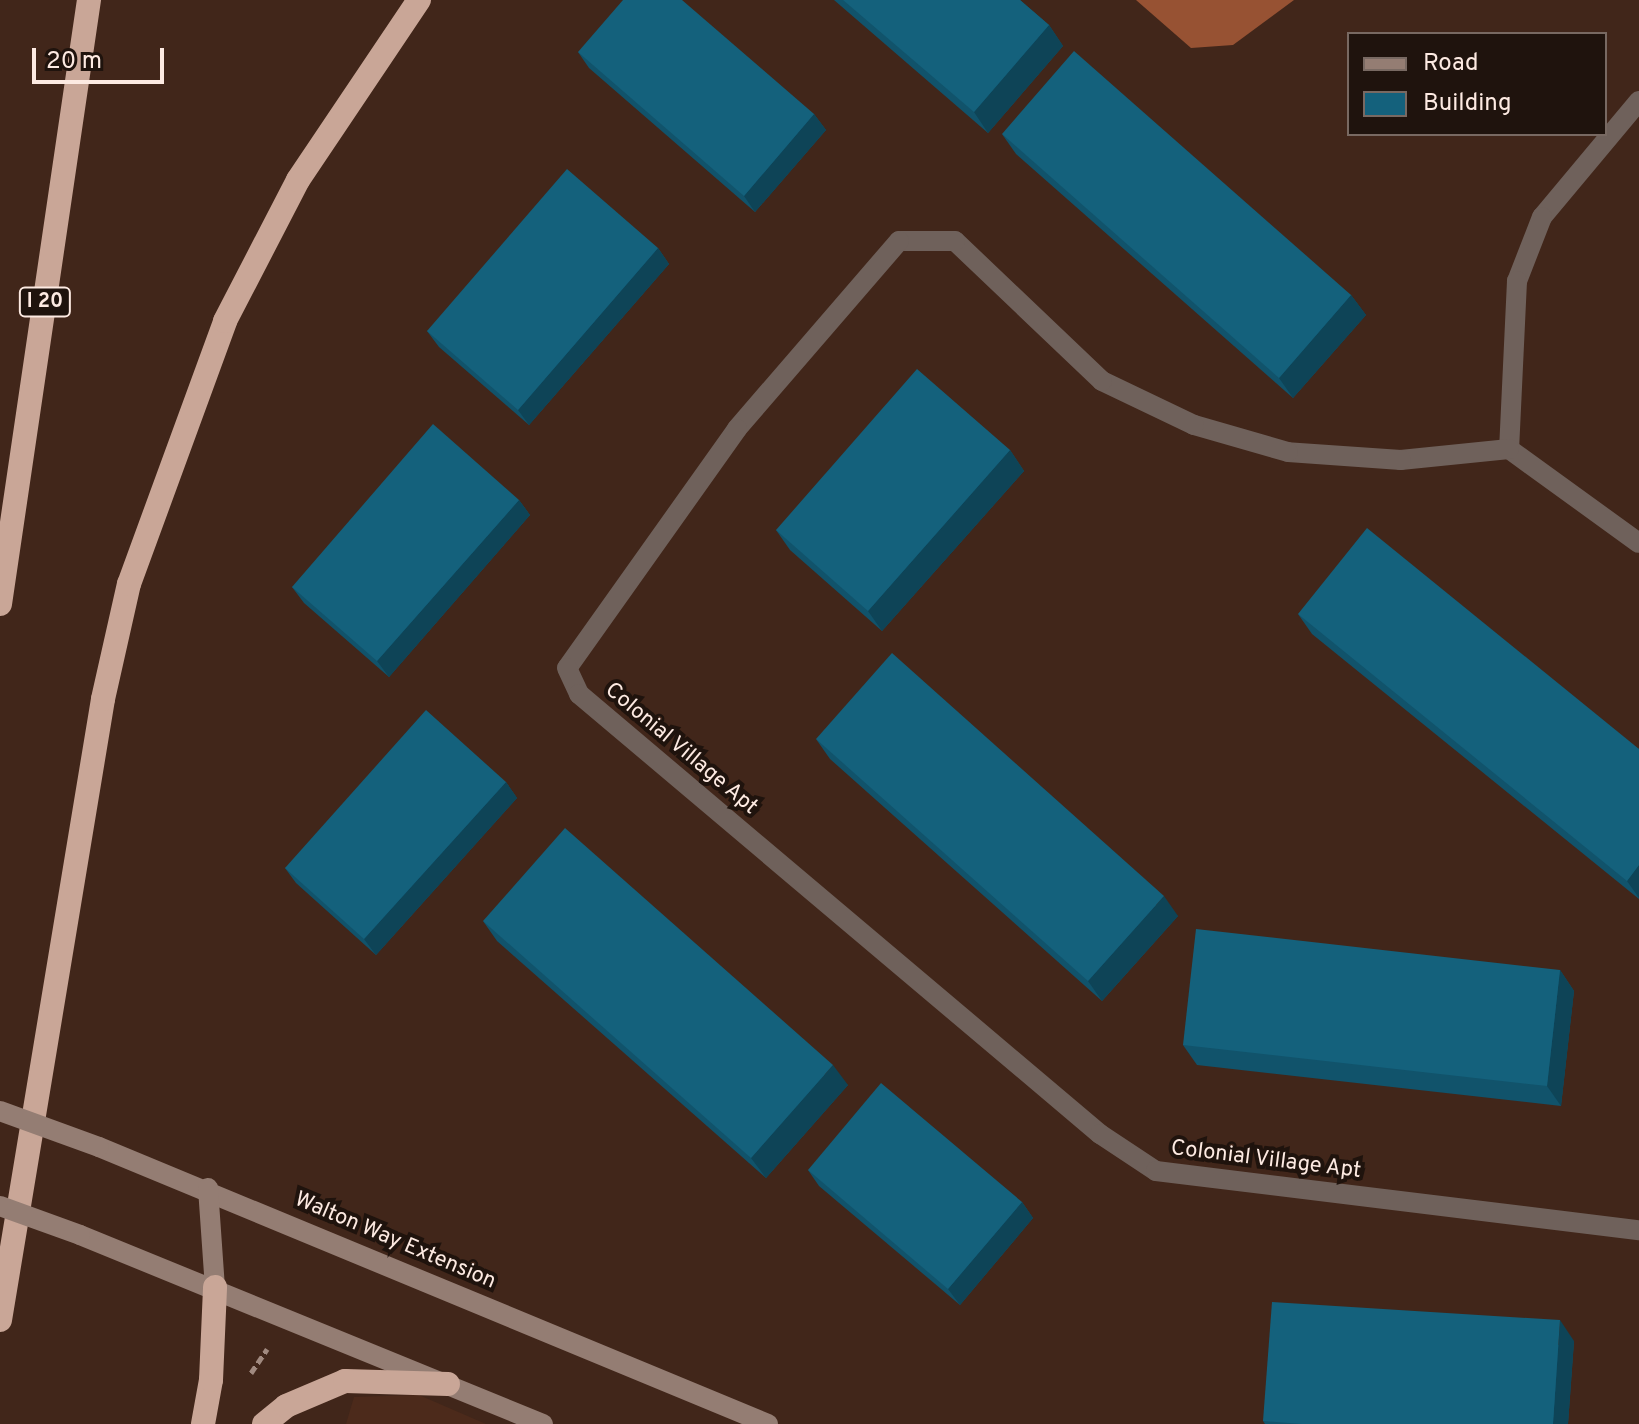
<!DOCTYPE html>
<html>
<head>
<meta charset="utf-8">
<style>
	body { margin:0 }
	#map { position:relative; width:1639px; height:1424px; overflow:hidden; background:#41261a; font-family:Overpass,sans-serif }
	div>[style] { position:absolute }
	.built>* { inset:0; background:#4c2a1b }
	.water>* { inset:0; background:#975233 }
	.path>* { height:5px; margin-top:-2.5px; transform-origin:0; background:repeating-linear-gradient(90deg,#a18a80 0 8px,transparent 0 12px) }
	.service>* { height:20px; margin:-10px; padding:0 10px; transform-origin:10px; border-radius:10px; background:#6f615b }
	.secondary>* { height:20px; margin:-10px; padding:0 10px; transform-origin:10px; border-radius:10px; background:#947d73 }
	.motorway>* { height:24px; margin:-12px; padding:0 12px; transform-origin:12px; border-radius:12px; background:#c9a697 }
	.secondary-bridge>* { height:20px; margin:-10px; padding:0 10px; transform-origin:10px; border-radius:10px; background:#947d73 }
	.wall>* { inset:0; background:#11536b }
	.shaded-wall>* { inset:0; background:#0e4457 }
	.building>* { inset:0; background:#14617c }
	span { translate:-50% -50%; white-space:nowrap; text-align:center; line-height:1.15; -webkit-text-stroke:8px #1f130d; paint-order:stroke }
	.shield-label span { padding:2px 6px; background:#1f130d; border:2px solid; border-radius:6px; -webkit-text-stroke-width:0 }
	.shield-label { font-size:20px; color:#fdeae2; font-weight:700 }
	.street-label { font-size:22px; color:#fdeae2 }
	.legend { position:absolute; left:1347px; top:32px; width:260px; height:104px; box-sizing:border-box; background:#1f130d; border:2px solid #786962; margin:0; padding:10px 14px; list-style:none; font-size:24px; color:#fdeae2 }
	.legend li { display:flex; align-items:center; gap:16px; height:40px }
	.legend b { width:40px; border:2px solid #786962 }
	.scale { position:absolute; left:32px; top:48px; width:132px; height:36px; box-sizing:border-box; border:4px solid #fdeae2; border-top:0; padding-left:10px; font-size:24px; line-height:28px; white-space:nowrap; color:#fdeae2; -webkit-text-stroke:6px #1f130d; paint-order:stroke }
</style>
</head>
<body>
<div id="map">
	<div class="built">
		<i style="clip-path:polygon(419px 1395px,486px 1424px,346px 1424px,354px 1397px)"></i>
	</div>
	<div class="water">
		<i style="clip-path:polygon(1136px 0,1294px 0,1233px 45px,1191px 48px)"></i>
	</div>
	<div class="path">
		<i style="left:251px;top:1373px;width:29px;rotate:-56deg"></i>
	</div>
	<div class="service">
		<i style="left:1639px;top:101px;width:151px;rotate:129.9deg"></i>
		<i style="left:1542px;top:217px;width:69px;rotate:111.3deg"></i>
		<i style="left:1517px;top:281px;width:168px;rotate:92.7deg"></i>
		<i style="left:1509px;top:449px;width:160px;rotate:35.9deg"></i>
		<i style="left:1509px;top:449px;width:109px;rotate:174.2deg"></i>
		<i style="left:1401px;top:460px;width:113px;rotate:-176deg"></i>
		<i style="left:1288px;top:452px;width:98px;rotate:-164deg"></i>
		<i style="left:1194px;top:425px;width:102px;rotate:-154.4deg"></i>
		<i style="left:1102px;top:381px;width:203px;rotate:-136.4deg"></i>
		<i style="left:955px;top:241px;width:56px;rotate:180deg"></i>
		<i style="left:899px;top:241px;width:248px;rotate:130.8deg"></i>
		<i style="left:737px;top:429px;width:293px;rotate:125.4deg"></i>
		<i style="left:567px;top:668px;width:29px;rotate:65deg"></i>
		<i style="left:579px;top:694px;width:682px;rotate:40.18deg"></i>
		<i style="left:1100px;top:1134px;width:67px;rotate:33.5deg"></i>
		<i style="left:1156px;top:1171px;width:487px;rotate:7deg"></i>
	</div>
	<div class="secondary">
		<i style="left:99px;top:1147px;width:724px;rotate:22.49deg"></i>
		<i style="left:208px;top:1188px;width:99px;rotate:86deg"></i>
		<i style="left:80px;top:1235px;width:500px;rotate:22.21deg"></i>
	</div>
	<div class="motorway">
		<i style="left:0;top:604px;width:611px;rotate:-81.62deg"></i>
		<i style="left:0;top:1320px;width:629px;rotate:-80.58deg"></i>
		<i style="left:103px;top:699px;width:118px;rotate:-77.3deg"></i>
		<i style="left:129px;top:584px;width:280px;rotate:-69.9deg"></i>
		<i style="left:225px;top:321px;width:159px;rotate:-62.6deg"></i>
		<i style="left:298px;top:180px;width:217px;rotate:-56.1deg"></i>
		<i style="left:203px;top:1424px;width:45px;rotate:-79.7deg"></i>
		<i style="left:211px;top:1380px;width:93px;rotate:-87.5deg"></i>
		<i style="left:264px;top:1424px;width:28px;rotate:-39deg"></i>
		<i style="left:286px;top:1406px;width:64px;rotate:-23deg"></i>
		<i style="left:345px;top:1381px;width:103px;rotate:1.7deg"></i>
	</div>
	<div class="secondary-bridge">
		<i style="left:0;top:1111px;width:105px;rotate:20deg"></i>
		<i style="left:0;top:1206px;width:85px;rotate:19.9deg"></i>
	</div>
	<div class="wall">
		<i style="clip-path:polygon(834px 0,1020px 0,1049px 25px,1063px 46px,988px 133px)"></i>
		<i style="clip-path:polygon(578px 52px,814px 114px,826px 130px,755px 212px,589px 68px)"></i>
		<i style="clip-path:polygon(1002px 134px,1351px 295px,1366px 315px,1293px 398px,1016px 154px)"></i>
		<i style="clip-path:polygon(658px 248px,669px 264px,529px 425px,439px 347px,427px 331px)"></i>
		<i style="clip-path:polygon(1010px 450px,1024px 471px,882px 631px,790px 550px,776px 530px)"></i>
		<i style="clip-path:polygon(519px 500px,530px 515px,389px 677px,304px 603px,292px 587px)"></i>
		<i style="clip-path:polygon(1298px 614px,1639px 749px,1639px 899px,1312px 634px)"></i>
		<i style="clip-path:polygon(816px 739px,1178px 916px,1102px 1001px,830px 759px)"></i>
		<i style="clip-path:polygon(506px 782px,517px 798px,376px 955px,296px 883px,285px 868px)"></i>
		<i style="clip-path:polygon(483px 921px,848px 1085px,766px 1178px,497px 941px)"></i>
		<i style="clip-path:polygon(1560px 970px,1574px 991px,1561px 1106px,1197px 1065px,1183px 1045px)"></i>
		<i style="clip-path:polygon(808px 1170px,1022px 1202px,1033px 1218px,960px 1305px,819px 1186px)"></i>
		<i style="clip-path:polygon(1574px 1341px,1568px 1424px,1265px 1424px,1263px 1421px)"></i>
	</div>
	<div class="shaded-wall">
		<i style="clip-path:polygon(1049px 25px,1063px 46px,988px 133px,974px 112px)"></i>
		<i style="clip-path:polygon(814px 114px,826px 130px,755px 212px,744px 196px)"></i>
		<i style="clip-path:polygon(658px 248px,669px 264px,529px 425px,518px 410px)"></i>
		<i style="clip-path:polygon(1351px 295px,1366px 315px,1293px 398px,1279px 378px)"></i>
		<i style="clip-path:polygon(1010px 450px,1024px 471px,882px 631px,868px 611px)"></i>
		<i style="clip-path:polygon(519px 500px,530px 515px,389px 677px,377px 661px)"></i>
		<i style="clip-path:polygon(506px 782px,517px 798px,376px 955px,364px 939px)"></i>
		<i style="clip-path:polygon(1639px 865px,1639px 898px,1627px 881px)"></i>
		<i style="clip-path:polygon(1164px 896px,1178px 916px,1102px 1001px,1088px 981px)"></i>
		<i style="clip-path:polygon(1560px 970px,1574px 991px,1561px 1106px,1547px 1086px)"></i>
		<i style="clip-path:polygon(833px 1065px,848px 1085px,766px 1178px,751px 1158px)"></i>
		<i style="clip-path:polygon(1022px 1202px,1033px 1218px,960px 1305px,948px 1289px)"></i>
		<i style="clip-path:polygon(1560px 1320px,1574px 1341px,1568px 1424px,1553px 1424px)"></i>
	</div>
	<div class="building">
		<i style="clip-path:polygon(623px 0,682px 0,814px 114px,744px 196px,578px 52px)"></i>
		<i style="clip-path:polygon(843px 0,1020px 0,1049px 25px,974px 112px)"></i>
		<i style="clip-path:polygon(1074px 51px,1351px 295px,1279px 378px,1002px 134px)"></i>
		<i style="clip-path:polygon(567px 169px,658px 248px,518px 410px,427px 331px)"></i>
		<i style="clip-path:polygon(917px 369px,1010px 450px,868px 611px,776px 530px)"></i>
		<i style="clip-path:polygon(433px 424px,519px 500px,377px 661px,292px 587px)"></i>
		<i style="clip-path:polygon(1367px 528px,1639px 749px,1639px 865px,1627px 881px,1298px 614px)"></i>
		<i style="clip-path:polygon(892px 653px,1164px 896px,1088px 981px,816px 739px)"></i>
		<i style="clip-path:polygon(426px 710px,506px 782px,364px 939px,285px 868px)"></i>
		<i style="clip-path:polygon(565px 828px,833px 1065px,751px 1158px,483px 921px)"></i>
		<i style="clip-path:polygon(1196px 929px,1560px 970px,1547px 1086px,1183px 1045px)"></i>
		<i style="clip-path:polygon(881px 1083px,1022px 1202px,948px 1289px,808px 1170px)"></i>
		<i style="clip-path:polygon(1272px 1302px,1560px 1320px,1553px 1424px,1302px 1424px,1263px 1421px)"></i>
	</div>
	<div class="shield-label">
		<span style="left:45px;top:302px">I 20</span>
	</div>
	<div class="street-label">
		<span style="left:681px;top:749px;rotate:40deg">Colonial Village Apt</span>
		<span style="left:1266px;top:1160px;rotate:7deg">Colonial Village Apt</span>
		<span style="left:395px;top:1241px;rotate:23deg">Walton Way Extension</span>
	</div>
	<ul class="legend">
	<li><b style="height:10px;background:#947d73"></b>Road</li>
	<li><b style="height:22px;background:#14617c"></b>Building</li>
	</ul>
	<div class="scale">20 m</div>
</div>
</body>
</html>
